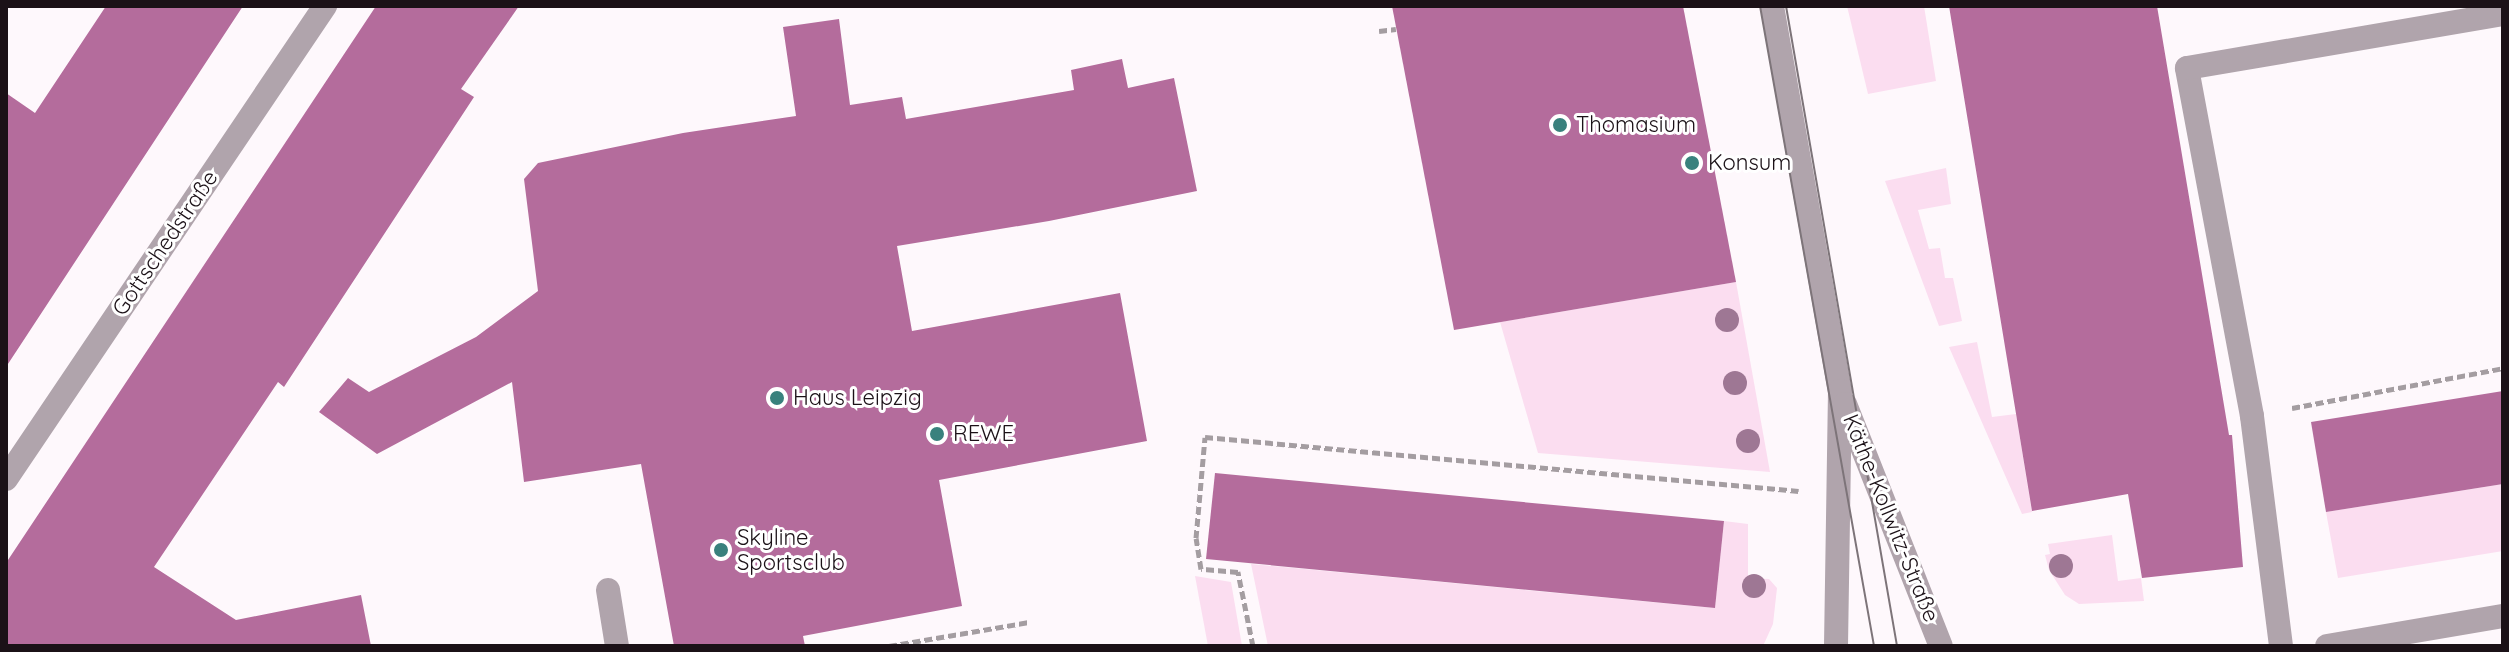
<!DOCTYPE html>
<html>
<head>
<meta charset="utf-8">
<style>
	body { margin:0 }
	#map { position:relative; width:2509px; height:652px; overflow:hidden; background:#fef8fc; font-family:Quicksand,sans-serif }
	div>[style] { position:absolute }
	.green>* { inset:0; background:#fbddf0 }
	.building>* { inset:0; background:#b46c9c }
	.path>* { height:5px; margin-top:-2.5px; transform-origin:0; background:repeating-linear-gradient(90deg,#a49da1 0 8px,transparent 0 12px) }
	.minor>* { height:24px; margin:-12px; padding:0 12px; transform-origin:12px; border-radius:12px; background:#b0a4ac }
	.tram>* { height:2px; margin:-1px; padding:0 1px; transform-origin:1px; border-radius:1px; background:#7d7479 }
	.trees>* { width:24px; height:24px; margin:-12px; border-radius:50%; background:#9e7794 }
	.dots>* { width:22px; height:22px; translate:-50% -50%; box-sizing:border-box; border:4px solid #fff; border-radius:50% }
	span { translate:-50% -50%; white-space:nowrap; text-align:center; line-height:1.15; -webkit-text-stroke:6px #fff; paint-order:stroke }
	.poi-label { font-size:22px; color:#1b1117 }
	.left { translate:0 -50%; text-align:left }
	.street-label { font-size:22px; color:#1b1117 }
	.frame { position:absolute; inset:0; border:8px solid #1b1117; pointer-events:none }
</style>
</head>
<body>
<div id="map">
	<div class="green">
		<i style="clip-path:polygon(1847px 6px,1924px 6px,1936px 81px,1868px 94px)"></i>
		<i style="clip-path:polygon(1946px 168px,1951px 204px,1918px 210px,1929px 249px,1940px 248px,1945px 278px,1953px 278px,1962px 321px,1939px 326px,1885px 181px)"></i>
		<i style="clip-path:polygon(1736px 282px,1770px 472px,1538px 453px,1500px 322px)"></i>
		<i style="clip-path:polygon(1977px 342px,1992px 417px,2016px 414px,2032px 512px,2022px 514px,1949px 347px)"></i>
		<i style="clip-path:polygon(2503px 484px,2503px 551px,2338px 578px,2326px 512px)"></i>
		<i style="clip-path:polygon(1724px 521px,1748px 524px,1748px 578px,1769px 579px,1777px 588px,1773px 624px,1763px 646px,1268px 646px,1251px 564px,1715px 608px)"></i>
		<i style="clip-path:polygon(2112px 535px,2118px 581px,2141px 578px,2144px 601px,2079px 604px,2065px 595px,2049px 570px,2045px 555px,2050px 554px,2048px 544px)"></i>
		<i style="clip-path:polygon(1195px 576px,1231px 582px,1242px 646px,1208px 646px)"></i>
	</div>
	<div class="building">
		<i style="clip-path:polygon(106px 6px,243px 6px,6px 367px,6px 93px,35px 113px)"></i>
		<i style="clip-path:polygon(376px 6px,519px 6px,461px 89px,474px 97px,284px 387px,278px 382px,154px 567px,236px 620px,361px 595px,371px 646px,6px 646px,6px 563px)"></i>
		<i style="clip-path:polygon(1392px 6px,1683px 6px,1736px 282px,1454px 330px)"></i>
		<i style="clip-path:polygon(1949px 6px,2157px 6px,2229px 435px,2232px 435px,2243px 567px,2142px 578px,2128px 494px,2032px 511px)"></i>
		<i style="clip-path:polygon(839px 19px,850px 105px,902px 97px,906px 119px,1074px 90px,1071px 70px,1122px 59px,1128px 88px,1174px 78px,1197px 191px,1049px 221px,897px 246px,912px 331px,1120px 293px,1147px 441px,939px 480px,962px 606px,803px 636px,805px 646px,674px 646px,641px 464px,524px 482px,512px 382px,377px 454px,319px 412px,348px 378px,369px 392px,476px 337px,538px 291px,524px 179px,538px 163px,683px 133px,796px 116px,783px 27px)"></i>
		<i style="clip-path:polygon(2503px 391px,2503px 484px,2326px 512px,2311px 422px)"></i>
		<i style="clip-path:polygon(1215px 473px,1724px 521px,1715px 608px,1206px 559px)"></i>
	</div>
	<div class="path">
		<i style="left:1379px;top:31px;width:17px;rotate:-7deg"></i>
		<i style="left:2292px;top:408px;width:215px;rotate:-10.7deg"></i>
		<i style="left:889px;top:646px;width:142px;rotate:-9.7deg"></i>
		<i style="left:1253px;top:646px;width:76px;rotate:-101.5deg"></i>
		<i style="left:1238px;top:572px;width:37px;rotate:-175deg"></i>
		<i style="left:1201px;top:569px;width:31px;rotate:-99deg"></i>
		<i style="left:1196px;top:538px;width:101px;rotate:-84.9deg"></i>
		<i style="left:1205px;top:437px;width:596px;rotate:5.19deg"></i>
	</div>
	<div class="minor">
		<i style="left:1772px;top:6px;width:391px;rotate:80deg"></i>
		<i style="left:1840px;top:391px;width:255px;rotate:90.9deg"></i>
		<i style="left:1845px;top:404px;width:260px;rotate:68.4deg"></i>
		<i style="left:6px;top:479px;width:571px;rotate:-56deg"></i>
		<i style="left:608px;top:590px;width:57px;rotate:80.9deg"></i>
		<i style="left:2281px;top:646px;width:232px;rotate:-97.2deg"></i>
		<i style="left:2252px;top:416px;width:354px;rotate:-100.6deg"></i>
		<i style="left:2187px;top:68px;width:321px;rotate:-9.7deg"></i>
		<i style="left:2327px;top:646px;width:179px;rotate:-9.7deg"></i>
	</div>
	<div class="tram">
		<i style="left:1760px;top:6px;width:650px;rotate:79.9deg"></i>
		<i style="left:1786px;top:6px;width:650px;rotate:80.16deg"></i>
	</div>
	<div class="trees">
		<i style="left:1727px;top:320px"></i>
		<i style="left:1735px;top:383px"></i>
		<i style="left:1748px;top:441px"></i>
		<i style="left:2061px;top:566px"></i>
		<i style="left:1754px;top:586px"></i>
	</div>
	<div class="dots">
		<i style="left:1560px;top:125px;background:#39817d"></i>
		<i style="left:1692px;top:163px;background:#39817d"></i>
		<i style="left:777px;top:398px;background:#39817d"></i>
		<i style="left:937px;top:434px;background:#39817d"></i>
		<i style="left:721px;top:550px;background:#39817d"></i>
	</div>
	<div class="poi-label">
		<span class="left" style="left:1576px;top:125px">Thomasium</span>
		<span class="left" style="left:1708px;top:163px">Konsum</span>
		<span class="left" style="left:793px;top:398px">Haus Leipzig</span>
		<span class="left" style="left:953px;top:434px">REWE</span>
		<span class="left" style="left:737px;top:550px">Skyline<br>Sportsclub</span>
	</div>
	<div class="street-label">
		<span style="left:165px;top:243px;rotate:-56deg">Gottschedstraße</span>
		<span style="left:1891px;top:518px;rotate:68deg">Käthe-Kollwitz-Straße</span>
	</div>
	<div class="frame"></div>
</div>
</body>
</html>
